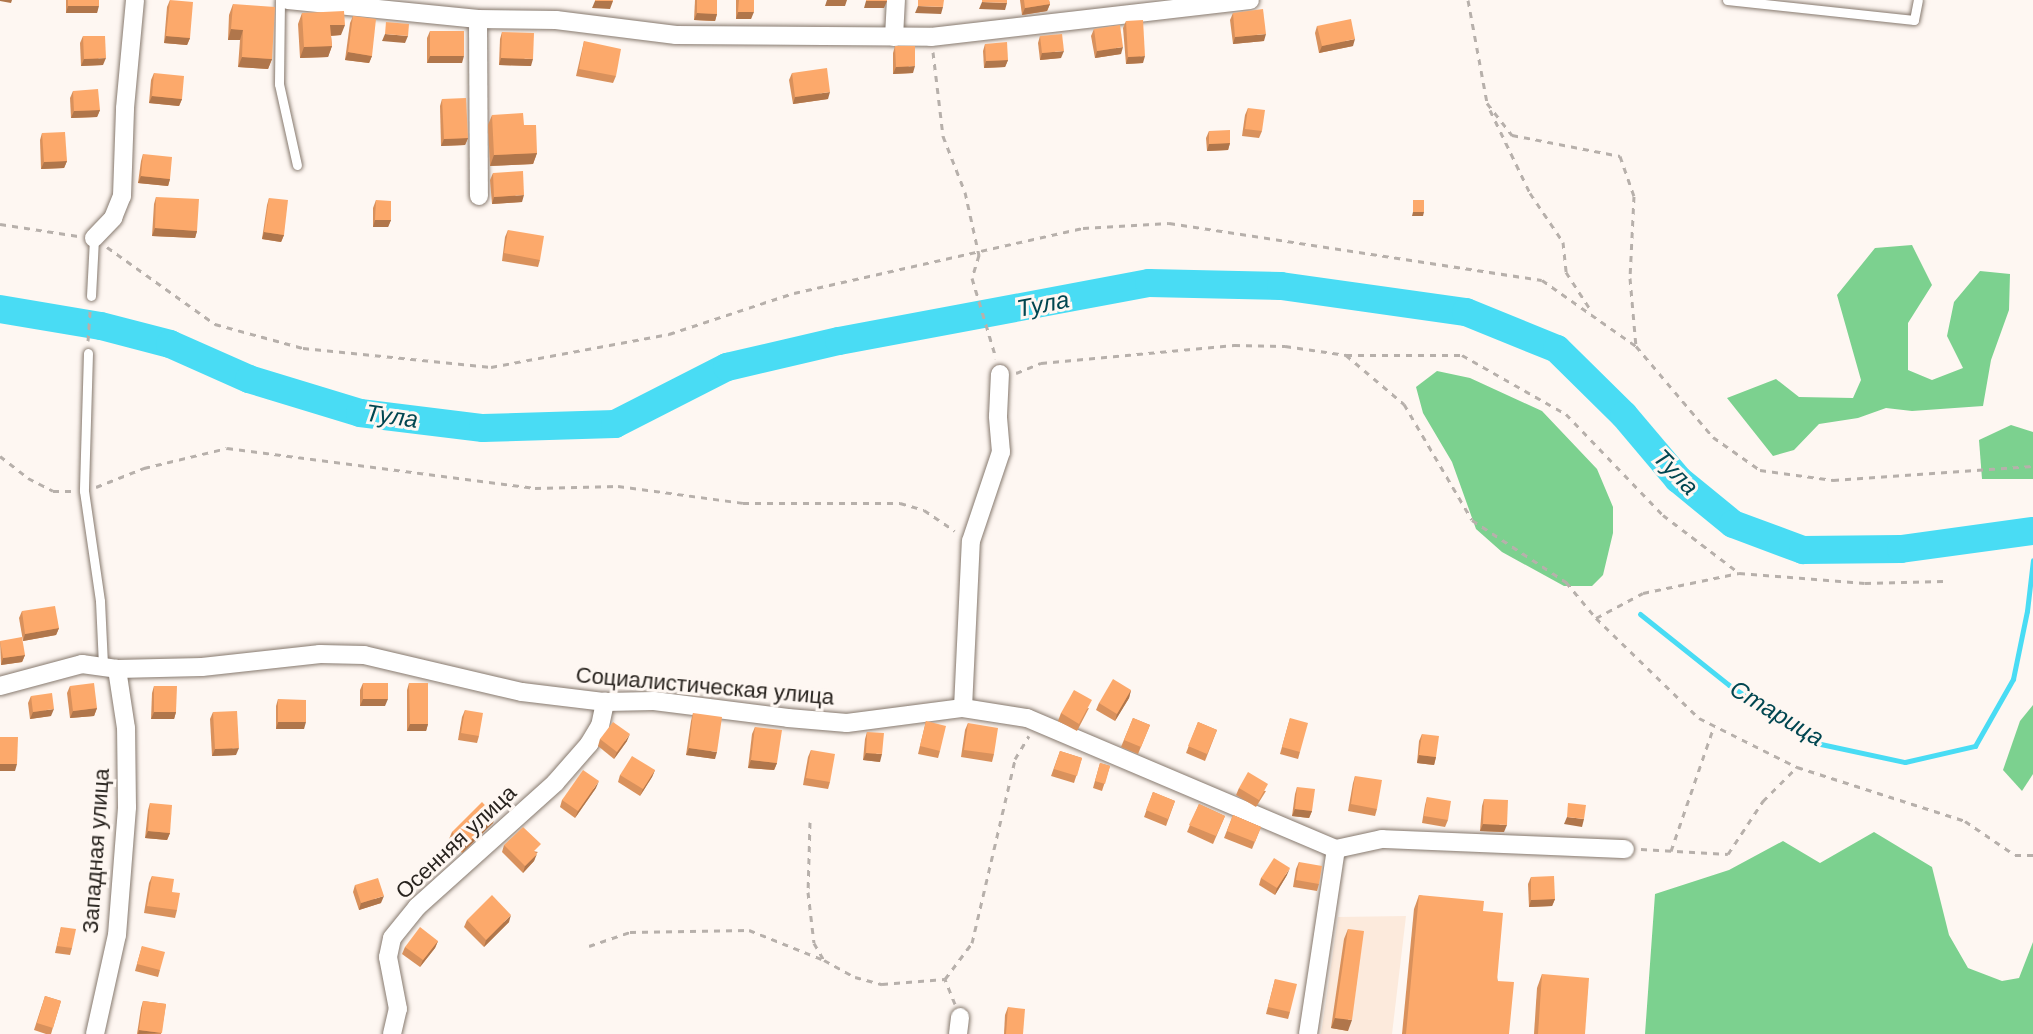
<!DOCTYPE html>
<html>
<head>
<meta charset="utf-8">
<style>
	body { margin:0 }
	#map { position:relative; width:2033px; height:1034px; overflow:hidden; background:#fef7f2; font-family:Arial,sans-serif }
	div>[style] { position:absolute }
	.built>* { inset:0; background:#fceadc }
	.forest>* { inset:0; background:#7cd18f }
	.stream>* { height:5px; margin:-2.5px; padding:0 2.5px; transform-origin:2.5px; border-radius:2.5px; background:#49dcf4 }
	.river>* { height:28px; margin:-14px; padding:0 14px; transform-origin:14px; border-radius:14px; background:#49dcf4 }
	.path>* { height:3px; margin-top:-1.5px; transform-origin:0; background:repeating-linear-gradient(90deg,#b7b0ab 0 6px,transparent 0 12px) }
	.roads { filter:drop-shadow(0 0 2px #86796e) drop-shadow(0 0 2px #86796e) }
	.lane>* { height:9px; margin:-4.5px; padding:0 4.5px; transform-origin:4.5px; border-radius:4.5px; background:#fff }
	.street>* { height:18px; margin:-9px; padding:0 9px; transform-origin:9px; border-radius:9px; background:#fff }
	.wall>* { inset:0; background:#d9915c }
	.shaded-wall>* { inset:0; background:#b0764b }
	.building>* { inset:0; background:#fca96b }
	span { translate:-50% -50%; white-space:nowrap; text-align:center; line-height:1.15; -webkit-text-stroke:6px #fef7f2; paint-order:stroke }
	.street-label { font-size:22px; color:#29241f }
	.water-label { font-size:24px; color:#014650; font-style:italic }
</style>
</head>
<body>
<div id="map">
	<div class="built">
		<i style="clip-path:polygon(1406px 916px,1392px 1034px,1321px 1034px,1338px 917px)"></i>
	</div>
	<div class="forest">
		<i style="clip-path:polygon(1912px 245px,1932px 285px,1908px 323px,1908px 370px,1932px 380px,1963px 368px,1947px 336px,1954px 302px,1980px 271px,2010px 274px,2009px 310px,1991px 360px,1983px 406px,1912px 411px,1886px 408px,1858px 418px,1819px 424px,1794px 450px,1773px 456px,1727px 398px,1776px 379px,1799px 397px,1853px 398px,1861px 380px,1837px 295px,1875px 248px)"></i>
		<i style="clip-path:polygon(1437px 371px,1470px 378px,1542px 411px,1597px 469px,1613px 507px,1613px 533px,1603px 575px,1592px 586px,1564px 586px,1502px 552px,1476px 529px,1452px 462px,1423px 413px,1416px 387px)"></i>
		<i style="clip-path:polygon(2011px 425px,2033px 432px,2033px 479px,1982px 479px,1979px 440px)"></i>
		<i style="clip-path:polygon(2033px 705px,2033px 774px,2022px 791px,2003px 770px,2020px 721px)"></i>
		<i style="clip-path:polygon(1874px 832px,1932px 867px,1949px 935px,1968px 968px,2002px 981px,2019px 978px,2033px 942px,2033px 1034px,1645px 1034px,1655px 894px,1729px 870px,1783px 841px,1820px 863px)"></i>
	</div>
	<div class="stream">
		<i style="left:1640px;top:614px;width:114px;rotate:38.6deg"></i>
		<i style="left:1729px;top:685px;width:105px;rotate:33.7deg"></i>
		<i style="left:1816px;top:743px;width:91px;rotate:12.1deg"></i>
		<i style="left:1905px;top:762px;width:72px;rotate:-12.9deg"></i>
		<i style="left:1975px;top:746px;width:77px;rotate:-60.4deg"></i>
		<i style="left:2013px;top:679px;width:69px;rotate:-78.4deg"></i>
		<i style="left:2027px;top:611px;width:51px;rotate:-83.3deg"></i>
	</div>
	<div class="river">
		<i style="left:0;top:309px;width:102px;rotate:9.6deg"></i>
		<i style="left:101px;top:326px;width:71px;rotate:14.6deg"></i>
		<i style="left:170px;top:344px;width:86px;rotate:23.9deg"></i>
		<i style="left:249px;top:379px;width:116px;rotate:17deg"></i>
		<i style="left:360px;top:413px;width:124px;rotate:7deg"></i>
		<i style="left:483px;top:428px;width:132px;rotate:-1.7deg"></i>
		<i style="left:615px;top:424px;width:126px;rotate:-27deg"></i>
		<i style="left:727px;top:367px;width:115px;rotate:-13.1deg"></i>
		<i style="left:839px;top:341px;width:315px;rotate:-10.6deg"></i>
		<i style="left:1149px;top:283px;width:132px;rotate:1.3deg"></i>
		<i style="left:1281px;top:286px;width:187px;rotate:8deg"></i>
		<i style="left:1466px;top:312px;width:98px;rotate:22.1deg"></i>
		<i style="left:1557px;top:349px;width:94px;rotate:44.6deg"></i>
		<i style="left:1624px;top:415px;width:84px;rotate:49.8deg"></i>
		<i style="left:1678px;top:479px;width:71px;rotate:39.3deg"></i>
		<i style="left:1733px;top:524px;width:75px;rotate:20.4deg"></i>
		<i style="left:1803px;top:550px;width:98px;rotate:-0.6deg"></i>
		<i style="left:1901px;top:549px;width:133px;rotate:-7.8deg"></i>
	</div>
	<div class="path">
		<i style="left:1468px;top:0;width:105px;rotate:79.5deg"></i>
		<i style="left:1487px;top:103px;width:41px;rotate:52deg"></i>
		<i style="left:1512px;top:135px;width:110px;rotate:11deg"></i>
		<i style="left:1620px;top:156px;width:42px;rotate:70.7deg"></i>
		<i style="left:1634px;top:196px;width:82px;rotate:92.8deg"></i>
		<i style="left:1630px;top:278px;width:68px;rotate:85deg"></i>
		<i style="left:1636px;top:346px;width:119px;rotate:49.8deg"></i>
		<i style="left:1713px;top:437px;width:57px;rotate:35.1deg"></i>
		<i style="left:1760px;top:470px;width:74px;rotate:7.8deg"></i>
		<i style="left:1833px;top:480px;width:200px;rotate:-4deg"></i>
		<i style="left:933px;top:52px;width:85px;rotate:83.2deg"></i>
		<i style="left:943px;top:136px;width:60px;rotate:68.6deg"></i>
		<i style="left:965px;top:192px;width:65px;rotate:77.5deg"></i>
		<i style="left:979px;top:255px;width:24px;rotate:107deg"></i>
		<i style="left:972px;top:278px;width:84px;rotate:73.3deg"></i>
		<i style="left:1490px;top:110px;width:92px;rotate:64.3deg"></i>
		<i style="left:1530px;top:193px;width:59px;rotate:56deg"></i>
		<i style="left:1563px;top:242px;width:30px;rotate:84deg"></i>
		<i style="left:1566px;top:272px;width:48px;rotate:57deg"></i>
		<i style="left:0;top:224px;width:79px;rotate:8.7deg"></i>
		<i style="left:107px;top:247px;width:133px;rotate:35.5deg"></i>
		<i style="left:215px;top:324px;width:91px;rotate:15.3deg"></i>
		<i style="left:303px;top:348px;width:189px;rotate:5.8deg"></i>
		<i style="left:491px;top:367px;width:181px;rotate:-10.5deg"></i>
		<i style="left:669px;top:334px;width:132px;rotate:-18.2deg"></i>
		<i style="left:794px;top:293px;width:296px;rotate:-12.7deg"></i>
		<i style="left:1083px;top:228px;width:86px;rotate:-3.3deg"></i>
		<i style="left:1169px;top:223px;width:377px;rotate:8.7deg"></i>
		<i style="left:1542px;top:280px;width:115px;rotate:35.1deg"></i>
		<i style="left:88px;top:341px;width:32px;rotate:-86deg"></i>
		<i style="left:1346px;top:355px;width:116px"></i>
		<i style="left:1462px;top:355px;width:120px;rotate:29.6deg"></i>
		<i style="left:1566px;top:414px;width:140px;rotate:46.2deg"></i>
		<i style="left:1663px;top:515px;width:96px;rotate:37.3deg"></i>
		<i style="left:1016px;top:373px;width:27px;rotate:-22deg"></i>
		<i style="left:1041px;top:363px;width:194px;rotate:-5.3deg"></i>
		<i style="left:1234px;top:345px;width:51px;rotate:1.1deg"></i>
		<i style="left:1285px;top:346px;width:62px;rotate:8.4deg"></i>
		<i style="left:1346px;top:355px;width:76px;rotate:40.2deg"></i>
		<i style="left:1404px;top:404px;width:134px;rotate:59.6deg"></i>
		<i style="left:1472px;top:520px;width:113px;rotate:33.4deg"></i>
		<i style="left:1566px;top:582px;width:47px;rotate:50.2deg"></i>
		<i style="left:1596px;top:618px;width:144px;rotate:44.2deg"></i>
		<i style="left:1699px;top:718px;width:110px;rotate:26.6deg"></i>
		<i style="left:1797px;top:767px;width:176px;rotate:17.8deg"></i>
		<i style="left:1965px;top:821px;width:60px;rotate:34.2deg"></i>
		<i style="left:2015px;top:855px;width:18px"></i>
		<i style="left:0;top:456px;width:36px;rotate:38deg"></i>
		<i style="left:28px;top:478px;width:28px;rotate:27deg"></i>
		<i style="left:53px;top:491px;width:20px"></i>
		<i style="left:96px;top:487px;width:52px;rotate:-21.6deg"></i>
		<i style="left:144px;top:468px;width:85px;rotate:-13.5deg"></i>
		<i style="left:227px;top:448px;width:311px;rotate:7.4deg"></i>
		<i style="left:535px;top:488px;width:83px;rotate:-1.4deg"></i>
		<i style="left:618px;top:486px;width:126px;rotate:7.7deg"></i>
		<i style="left:743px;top:503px;width:157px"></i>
		<i style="left:900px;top:503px;width:25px;rotate:16deg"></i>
		<i style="left:924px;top:510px;width:37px;rotate:34deg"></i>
		<i style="left:1596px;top:618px;width:53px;rotate:-28deg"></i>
		<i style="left:1643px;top:593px;width:98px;rotate:-11.8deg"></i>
		<i style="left:1739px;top:573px;width:126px;rotate:4.5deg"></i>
		<i style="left:1865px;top:583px;width:78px;rotate:-1.5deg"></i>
		<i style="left:810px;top:822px;width:70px;rotate:91.6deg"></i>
		<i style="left:808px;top:892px;width:51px;rotate:83.3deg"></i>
		<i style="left:814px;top:943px;width:20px;rotate:60deg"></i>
		<i style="left:1641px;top:849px;width:87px;rotate:3.3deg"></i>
		<i style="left:1728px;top:854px;width:64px;rotate:-56.6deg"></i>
		<i style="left:1763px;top:801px;width:48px;rotate:-45deg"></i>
		<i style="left:1671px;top:851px;width:132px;rotate:-71deg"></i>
		<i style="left:589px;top:946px;width:43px;rotate:-18.9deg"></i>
		<i style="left:630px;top:932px;width:119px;rotate:-1deg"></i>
		<i style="left:749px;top:930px;width:81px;rotate:21.8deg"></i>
		<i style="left:824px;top:960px;width:35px;rotate:29deg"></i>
		<i style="left:855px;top:977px;width:28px;rotate:15deg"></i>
		<i style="left:882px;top:984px;width:63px;rotate:-4.5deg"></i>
		<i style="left:955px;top:1004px;width:27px;rotate:-112deg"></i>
		<i style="left:945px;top:979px;width:45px;rotate:-53.1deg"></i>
		<i style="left:972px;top:943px;width:189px;rotate:-76.8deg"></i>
		<i style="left:1015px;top:759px;width:27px;rotate:-59deg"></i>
	</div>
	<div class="roads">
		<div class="lane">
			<i style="left:280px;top:0;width:84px;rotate:90.7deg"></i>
			<i style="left:279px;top:84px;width:83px;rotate:77.5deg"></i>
			<i style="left:1727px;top:0;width:188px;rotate:6.1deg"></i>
			<i style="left:1914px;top:20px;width:20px;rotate:-79deg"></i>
			<i style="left:91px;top:296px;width:58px;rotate:-87deg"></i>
			<i style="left:88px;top:353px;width:138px;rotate:91.7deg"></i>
			<i style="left:84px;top:491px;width:111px;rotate:81.7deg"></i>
			<i style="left:100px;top:601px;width:64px;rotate:87.3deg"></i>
		</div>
		<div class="street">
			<i style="left:288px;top:0;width:191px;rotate:5.7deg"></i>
			<i style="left:478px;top:19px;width:78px;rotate:0.7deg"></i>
			<i style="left:556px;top:20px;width:121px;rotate:7.1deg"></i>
			<i style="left:676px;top:35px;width:255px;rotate:0.4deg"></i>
			<i style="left:931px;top:37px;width:321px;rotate:-6.6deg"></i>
			<i style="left:478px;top:19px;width:177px;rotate:89.7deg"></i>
			<i style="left:894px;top:37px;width:37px;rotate:-87deg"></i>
			<i style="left:94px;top:238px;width:28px;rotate:-46deg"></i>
			<i style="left:113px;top:218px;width:24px;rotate:-68deg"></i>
			<i style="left:122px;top:196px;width:88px;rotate:-88deg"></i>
			<i style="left:125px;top:108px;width:108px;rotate:-84.7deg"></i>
			<i style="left:0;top:686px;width:85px;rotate:-15deg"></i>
			<i style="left:82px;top:664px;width:35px;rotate:8deg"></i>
			<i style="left:117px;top:669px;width:85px;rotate:-1.3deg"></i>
			<i style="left:202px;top:667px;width:119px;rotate:-6.3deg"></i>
			<i style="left:320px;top:654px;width:44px;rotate:1.3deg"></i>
			<i style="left:364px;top:655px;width:162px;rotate:13.2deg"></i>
			<i style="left:522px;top:692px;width:84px;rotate:6.9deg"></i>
			<i style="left:605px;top:702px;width:49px;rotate:-1.2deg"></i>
			<i style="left:654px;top:701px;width:135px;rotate:7.2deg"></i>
			<i style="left:788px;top:718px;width:59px;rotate:4.8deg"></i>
			<i style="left:847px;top:723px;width:117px;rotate:-7.4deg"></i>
			<i style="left:963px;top:708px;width:65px;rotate:8.9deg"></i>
			<i style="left:1027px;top:718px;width:336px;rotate:23deg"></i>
			<i style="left:1336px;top:849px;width:47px;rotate:-12.3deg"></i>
			<i style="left:1382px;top:839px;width:243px;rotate:2.4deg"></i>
			<i style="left:963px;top:708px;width:167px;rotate:-87.3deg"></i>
			<i style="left:971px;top:541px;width:94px;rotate:-71.4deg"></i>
			<i style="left:1001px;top:452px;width:36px;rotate:-95deg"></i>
			<i style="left:998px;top:416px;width:42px;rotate:-87.3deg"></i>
			<i style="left:95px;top:1034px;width:101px;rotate:-77.5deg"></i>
			<i style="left:117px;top:935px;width:128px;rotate:-85.5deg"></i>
			<i style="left:127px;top:807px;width:79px;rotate:-90.7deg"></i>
			<i style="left:126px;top:728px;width:60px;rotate:-98.7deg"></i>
			<i style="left:392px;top:1034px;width:26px;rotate:-77deg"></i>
			<i style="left:398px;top:1009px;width:53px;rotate:-100.9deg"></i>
			<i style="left:388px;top:957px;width:19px;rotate:-78deg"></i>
			<i style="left:392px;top:938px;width:40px;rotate:-51deg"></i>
			<i style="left:417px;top:907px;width:186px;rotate:-41.9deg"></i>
			<i style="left:555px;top:783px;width:52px;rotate:-48.9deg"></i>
			<i style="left:589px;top:744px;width:21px;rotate:-59deg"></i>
			<i style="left:600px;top:726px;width:25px;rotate:-78deg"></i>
			<i style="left:958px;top:1034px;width:17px;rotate:-83deg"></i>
			<i style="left:1308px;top:1034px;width:187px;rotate:-81.4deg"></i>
		</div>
	</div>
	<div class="wall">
		<i style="clip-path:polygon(66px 0,99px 0,97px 13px,66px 13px)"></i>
		<i style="clip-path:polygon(170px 0,190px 38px,187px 45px,164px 43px,167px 7px)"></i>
		<i style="clip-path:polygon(695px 0,717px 0,717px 14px,715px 21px,694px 20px)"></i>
		<i style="clip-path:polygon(736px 0,754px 0,751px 19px,736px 19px)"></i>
		<i style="clip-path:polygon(1020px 0,1049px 0,1050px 4px,1047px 11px,1022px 15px)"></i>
		<i style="clip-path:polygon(233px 4px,272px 59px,268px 69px,238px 67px,240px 40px,228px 40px,229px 15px)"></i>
		<i style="clip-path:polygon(302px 13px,341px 35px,331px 36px,332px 46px,328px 57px,300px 58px,298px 24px)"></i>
		<i style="clip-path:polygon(1233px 13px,1264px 41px,1233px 44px,1230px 20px)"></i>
		<i style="clip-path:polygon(353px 16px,372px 56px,369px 63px,345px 60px,350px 23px)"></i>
		<i style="clip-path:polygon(1126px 21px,1143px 63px,1126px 64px,1123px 28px)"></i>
		<i style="clip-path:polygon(1317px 26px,1353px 46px,1319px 53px,1315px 33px)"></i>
		<i style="clip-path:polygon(1094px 29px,1121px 54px,1095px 58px,1091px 36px)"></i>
		<i style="clip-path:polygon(430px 31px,462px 63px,427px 63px,427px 38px)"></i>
		<i style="clip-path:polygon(502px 32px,531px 66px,499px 65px,500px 39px)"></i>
		<i style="clip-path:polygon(83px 36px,103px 65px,81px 66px,80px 43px)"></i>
		<i style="clip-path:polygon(1040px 36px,1061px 58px,1040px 60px,1038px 43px)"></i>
		<i style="clip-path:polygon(584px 41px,616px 76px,613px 83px,576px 76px)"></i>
		<i style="clip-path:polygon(985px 44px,1008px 60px,1005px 67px,984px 68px,983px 51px)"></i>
		<i style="clip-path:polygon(895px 46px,913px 73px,893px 74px,893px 53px)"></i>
		<i style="clip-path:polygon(154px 73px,182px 99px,179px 106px,149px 103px,151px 80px)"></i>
		<i style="clip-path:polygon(792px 73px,828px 99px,793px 104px,789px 80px)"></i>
		<i style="clip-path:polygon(73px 91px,100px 110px,97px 117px,71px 118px,70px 98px)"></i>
		<i style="clip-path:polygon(442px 99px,468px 138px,465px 145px,441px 146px,440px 106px)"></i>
		<i style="clip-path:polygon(1248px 108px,1262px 131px,1259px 138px,1242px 136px,1245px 115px)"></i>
		<i style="clip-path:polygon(492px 115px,524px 125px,537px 153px,533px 164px,490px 166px,488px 125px)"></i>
		<i style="clip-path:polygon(1209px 131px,1230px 143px,1228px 150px,1207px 151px,1206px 138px)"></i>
		<i style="clip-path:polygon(42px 133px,67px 161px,64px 168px,41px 169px,40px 140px)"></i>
		<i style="clip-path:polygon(143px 154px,170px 179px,168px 186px,138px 183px,141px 161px)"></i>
		<i style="clip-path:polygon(493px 173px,522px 202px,492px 204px,490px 180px)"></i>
		<i style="clip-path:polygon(156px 197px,197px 231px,195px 238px,152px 236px,154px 204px)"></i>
		<i style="clip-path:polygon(269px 198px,284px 235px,281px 242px,262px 239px,267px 205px)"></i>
		<i style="clip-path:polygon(376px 200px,391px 220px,388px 227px,373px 227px,373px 208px)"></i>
		<i style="clip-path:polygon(508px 230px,540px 260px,538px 267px,502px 261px,505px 237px)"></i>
		<i style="clip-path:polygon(22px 611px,59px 628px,56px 635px,23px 641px,19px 618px)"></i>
		<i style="clip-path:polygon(0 641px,25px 655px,22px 662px,1px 665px)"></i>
		<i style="clip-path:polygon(363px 683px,385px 706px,360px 706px,360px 690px)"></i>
		<i style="clip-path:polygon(409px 683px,428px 724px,426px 731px,407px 731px,407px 690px)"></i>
		<i style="clip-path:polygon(70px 686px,97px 708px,94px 716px,70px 718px,67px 693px)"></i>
		<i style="clip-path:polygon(154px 686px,176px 712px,174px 719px,151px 719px,152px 693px)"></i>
		<i style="clip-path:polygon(1131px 690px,1129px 698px,1115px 721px,1096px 710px,1099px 703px)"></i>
		<i style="clip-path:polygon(31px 696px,51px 716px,30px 719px,28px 703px)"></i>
		<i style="clip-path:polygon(278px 699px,304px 729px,276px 729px,276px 706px)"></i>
		<i style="clip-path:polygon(1089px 708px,1077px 731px,1058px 721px,1061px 713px)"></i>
		<i style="clip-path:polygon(465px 710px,479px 736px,477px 743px,458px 740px,462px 717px)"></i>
		<i style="clip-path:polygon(213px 712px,236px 755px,212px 756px,210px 719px)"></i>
		<i style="clip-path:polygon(693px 713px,715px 759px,686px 755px,691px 721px)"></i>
		<i style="clip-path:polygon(1133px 718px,1150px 725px,1138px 754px,1121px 747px)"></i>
		<i style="clip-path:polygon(1290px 718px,1300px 752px,1298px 759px,1280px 754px)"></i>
		<i style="clip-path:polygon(926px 721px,940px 751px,938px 758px,918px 754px)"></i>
		<i style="clip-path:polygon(1198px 722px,1217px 730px,1205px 761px,1186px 753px)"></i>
		<i style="clip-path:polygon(968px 723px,994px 754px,992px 762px,961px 757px,965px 730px)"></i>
		<i style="clip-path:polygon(755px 727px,777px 763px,774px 770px,748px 768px,752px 734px)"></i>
		<i style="clip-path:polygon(867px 732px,880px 762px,863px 760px,865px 739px)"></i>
		<i style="clip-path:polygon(1422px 734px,1436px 757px,1434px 765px,1417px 763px,1419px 741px)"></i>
		<i style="clip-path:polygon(600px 739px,627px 741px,614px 759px,598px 746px)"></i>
		<i style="clip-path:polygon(811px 750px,830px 782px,828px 789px,803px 785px,808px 757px)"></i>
		<i style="clip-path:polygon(1060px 751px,1082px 758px,1074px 783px,1051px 776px)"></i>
		<i style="clip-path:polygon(1100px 763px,1110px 766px,1102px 791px,1093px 788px)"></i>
		<i style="clip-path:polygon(655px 770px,652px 777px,640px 796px,618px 782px,620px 775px)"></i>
		<i style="clip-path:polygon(1355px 776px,1377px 809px,1375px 816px,1348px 811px,1353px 783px)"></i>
		<i style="clip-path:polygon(1297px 787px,1312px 811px,1309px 818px,1292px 816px,1295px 794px)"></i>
		<i style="clip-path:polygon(596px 788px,575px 818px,560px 807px,562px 800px)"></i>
		<i style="clip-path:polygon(1239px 788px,1266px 791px,1256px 807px,1236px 795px)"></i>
		<i style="clip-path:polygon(1153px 792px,1175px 801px,1166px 826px,1144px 817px)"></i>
		<i style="clip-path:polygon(1427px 797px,1448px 820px,1445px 827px,1422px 823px,1425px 805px)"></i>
		<i style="clip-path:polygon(1484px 799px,1504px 832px,1480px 831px,1482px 806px)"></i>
		<i style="clip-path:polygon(150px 803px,170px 833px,167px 840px,145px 838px,148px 810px)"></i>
		<i style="clip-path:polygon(1199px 804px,1225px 816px,1213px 844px,1187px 832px)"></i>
		<i style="clip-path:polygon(1233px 815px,1261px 827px,1252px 849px,1224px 838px)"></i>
		<i style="clip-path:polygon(495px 816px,493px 823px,462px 853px,449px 839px,452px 832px)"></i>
		<i style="clip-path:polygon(504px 845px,538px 852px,536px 854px,534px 861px,523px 873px,502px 852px)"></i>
		<i style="clip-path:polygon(1299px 862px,1319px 884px,1317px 891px,1293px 887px,1296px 869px)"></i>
		<i style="clip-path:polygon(1287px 875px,1275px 895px,1259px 885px,1261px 878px)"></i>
		<i style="clip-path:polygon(152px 876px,172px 892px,177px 910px,175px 918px,144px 913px,149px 883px)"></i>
		<i style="clip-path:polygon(1531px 877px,1555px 899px,1552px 906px,1529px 907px,1528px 884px)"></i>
		<i style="clip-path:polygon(355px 885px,381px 903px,359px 910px,353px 892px)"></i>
		<i style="clip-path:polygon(1419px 895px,1483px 911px,1509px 1034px,1402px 1034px,1414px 909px)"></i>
		<i style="clip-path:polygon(467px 920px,509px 922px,484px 947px,464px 927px)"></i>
		<i style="clip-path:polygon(61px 927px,72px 948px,70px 955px,55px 953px)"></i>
		<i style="clip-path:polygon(1348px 929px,1348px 1031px,1331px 1028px,1344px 939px)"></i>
		<i style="clip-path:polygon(438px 941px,435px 948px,420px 967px,402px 954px,405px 947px)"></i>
		<i style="clip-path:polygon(142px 946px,160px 970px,158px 977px,135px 971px)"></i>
		<i style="clip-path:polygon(1542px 974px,1585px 1034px,1534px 1034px,1537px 988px)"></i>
		<i style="clip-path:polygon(1275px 979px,1290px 1012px,1288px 1019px,1266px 1014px)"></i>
		<i style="clip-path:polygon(45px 996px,61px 1001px,51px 1034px,46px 1034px,34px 1030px)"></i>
		<i style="clip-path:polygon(143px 1001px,166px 1004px,161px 1034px,137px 1034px,141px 1008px)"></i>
		<i style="clip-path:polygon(1008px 1007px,1023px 1034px,1004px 1034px,1005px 1015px)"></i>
	</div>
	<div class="shaded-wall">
		<i style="clip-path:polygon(0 0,12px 0,11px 3px,0 1px)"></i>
		<i style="clip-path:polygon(827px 0,847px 0,845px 6px,825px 6px)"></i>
		<i style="clip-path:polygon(595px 1px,613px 1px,610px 9px,592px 8px)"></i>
		<i style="clip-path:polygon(866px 1px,887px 1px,884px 8px,864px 8px)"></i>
		<i style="clip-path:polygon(982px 2px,1007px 3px,1005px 10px,979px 9px)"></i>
		<i style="clip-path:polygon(1050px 4px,1047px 11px,1022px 15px,1025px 8px)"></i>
		<i style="clip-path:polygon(68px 6px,99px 6px,97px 13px,66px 13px)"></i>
		<i style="clip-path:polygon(918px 6px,943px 7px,941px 14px,915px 13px)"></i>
		<i style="clip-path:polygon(738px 12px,754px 12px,751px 19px,736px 19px)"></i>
		<i style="clip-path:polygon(697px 13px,717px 14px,715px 21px,694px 20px)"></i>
		<i style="clip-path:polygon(330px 25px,345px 25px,341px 35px,327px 36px)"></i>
		<i style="clip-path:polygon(231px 29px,243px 30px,240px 40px,228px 40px)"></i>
		<i style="clip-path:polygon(385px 34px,408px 36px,405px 43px,382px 41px)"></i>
		<i style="clip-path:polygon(1266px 34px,1264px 41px,1233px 44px,1235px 37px)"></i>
		<i style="clip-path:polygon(166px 36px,190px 38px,187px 45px,164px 43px)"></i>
		<i style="clip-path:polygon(1355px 39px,1353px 46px,1319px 53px,1322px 46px)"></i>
		<i style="clip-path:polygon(332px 46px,328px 57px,300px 58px,304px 47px)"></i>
		<i style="clip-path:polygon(1123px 47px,1121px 54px,1095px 58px,1097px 51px)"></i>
		<i style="clip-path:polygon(1064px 51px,1061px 58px,1040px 60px,1042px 53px)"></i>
		<i style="clip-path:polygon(348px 52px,372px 56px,369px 63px,345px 60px)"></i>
		<i style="clip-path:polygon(430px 56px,464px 56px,462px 63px,427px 63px)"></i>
		<i style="clip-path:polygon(1145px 56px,1143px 63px,1126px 64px,1128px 57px)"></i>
		<i style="clip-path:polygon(242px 57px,272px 59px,268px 69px,238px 67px)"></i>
		<i style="clip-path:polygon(106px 58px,103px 65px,81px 66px,84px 59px)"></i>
		<i style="clip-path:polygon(501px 58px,533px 59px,531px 66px,499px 65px)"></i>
		<i style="clip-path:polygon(1008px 60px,1005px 67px,984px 68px,986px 61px)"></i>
		<i style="clip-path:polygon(915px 66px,913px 73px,893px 74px,896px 67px)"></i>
		<i style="clip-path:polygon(830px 92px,828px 99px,793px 104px,795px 97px)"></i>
		<i style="clip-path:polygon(152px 96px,182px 99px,179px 106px,149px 103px)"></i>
		<i style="clip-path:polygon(100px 110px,97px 117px,71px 118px,74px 111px)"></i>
		<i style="clip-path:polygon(468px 138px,465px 145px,441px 146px,444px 139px)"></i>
		<i style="clip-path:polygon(1230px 143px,1228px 150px,1207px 151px,1209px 144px)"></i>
		<i style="clip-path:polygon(537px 153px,533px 164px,490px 166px,494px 155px)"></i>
		<i style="clip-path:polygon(67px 161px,64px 168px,41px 169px,44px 162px)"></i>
		<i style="clip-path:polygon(141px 176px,170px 179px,168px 186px,138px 183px)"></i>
		<i style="clip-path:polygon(524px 195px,522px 202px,492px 204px,494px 197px)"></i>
		<i style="clip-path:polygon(1413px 212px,1424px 212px,1423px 216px,1412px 216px)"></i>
		<i style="clip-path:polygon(375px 220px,391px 220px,388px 227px,373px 227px)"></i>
		<i style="clip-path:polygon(155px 228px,197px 231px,195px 238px,152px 236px)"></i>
		<i style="clip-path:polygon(264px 232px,284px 235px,281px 242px,262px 239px)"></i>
		<i style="clip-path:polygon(59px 628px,56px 635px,23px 641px,25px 634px)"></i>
		<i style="clip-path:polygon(25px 655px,22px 662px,1px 665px,3px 658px)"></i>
		<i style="clip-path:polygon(1131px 690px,1129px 698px,1115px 721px,1117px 714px)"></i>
		<i style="clip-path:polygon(363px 699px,388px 699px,385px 706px,360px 706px)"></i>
		<i style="clip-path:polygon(97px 708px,94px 716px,70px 718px,73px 711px)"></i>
		<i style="clip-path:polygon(54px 709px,51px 716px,30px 719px,33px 712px)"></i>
		<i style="clip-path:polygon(154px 712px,176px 712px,174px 719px,151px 719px)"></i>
		<i style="clip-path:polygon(278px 722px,306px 722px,304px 729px,276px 729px)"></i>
		<i style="clip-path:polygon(410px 724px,428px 724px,426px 731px,407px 731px)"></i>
		<i style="clip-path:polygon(630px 734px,627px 741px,614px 759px,617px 752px)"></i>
		<i style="clip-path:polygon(239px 748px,236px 755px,212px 756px,215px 749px)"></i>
		<i style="clip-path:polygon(689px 748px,717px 752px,715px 759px,686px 755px)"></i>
		<i style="clip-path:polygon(866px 753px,882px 754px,880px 762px,863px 760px)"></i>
		<i style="clip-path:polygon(1419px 755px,1436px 757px,1434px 765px,1417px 763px)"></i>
		<i style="clip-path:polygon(751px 760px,777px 763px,774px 770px,748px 768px)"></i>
		<i style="clip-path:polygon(0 764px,17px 764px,15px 771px,0 771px)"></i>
		<i style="clip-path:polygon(655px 770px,652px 777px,640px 796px,643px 789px)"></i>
		<i style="clip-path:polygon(599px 781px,596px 788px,575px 818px,578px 811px)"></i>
		<i style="clip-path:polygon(1295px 809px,1312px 811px,1309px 818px,1292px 816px)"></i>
		<i style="clip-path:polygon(495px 816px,493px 823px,462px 853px,465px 846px)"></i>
		<i style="clip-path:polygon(1567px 817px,1584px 819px,1582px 827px,1564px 824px)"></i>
		<i style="clip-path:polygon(1483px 824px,1507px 825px,1504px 832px,1480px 831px)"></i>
		<i style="clip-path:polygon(148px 831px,170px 833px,167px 840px,145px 838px)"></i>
		<i style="clip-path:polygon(537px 854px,534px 861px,523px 873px,525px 866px)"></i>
		<i style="clip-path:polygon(1290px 868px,1287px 875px,1275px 895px,1277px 888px)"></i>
		<i style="clip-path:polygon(384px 896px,381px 903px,359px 910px,361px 903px)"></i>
		<i style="clip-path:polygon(1555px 899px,1552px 906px,1529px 907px,1531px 900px)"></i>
		<i style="clip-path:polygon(511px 915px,509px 922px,484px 947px,486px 940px)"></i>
		<i style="clip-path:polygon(438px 941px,435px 948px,420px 967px,423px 960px)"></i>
		<i style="clip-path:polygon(1335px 1018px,1352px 1020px,1348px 1031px,1331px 1028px)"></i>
		<i style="clip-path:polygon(139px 1030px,162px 1033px,138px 1034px)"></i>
	</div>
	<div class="building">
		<i style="clip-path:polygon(68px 0,99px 0,99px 6px,68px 6px)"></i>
		<i style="clip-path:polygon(170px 0,193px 2px,190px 38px,166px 36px)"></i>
		<i style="clip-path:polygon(595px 0,613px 0,613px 1px,595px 1px)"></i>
		<i style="clip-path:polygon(697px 0,717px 0,717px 14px,697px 13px)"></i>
		<i style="clip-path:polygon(739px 0,754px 0,754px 12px,738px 12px)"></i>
		<i style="clip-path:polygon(866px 0,887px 0,887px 1px,866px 1px)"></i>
		<i style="clip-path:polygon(918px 0,944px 0,943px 7px,918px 6px)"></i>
		<i style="clip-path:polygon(982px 0,1007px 0,1007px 3px,982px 2px)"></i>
		<i style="clip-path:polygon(1024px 0,1049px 0,1050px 4px,1025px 8px)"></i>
		<i style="clip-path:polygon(233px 4px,275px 7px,272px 59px,242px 57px,243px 30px,231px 29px)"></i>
		<i style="clip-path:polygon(1263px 9px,1266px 34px,1235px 37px,1233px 13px)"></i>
		<i style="clip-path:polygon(344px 11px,345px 25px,330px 25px,332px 46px,304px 47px,302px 13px)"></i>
		<i style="clip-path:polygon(353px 16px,376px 19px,372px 56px,348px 52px)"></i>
		<i style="clip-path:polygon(1351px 19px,1355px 39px,1322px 46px,1317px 26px)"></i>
		<i style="clip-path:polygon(1143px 20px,1145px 56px,1128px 57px,1126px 21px)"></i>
		<i style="clip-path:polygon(386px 22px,409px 24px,408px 36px,385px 34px)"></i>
		<i style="clip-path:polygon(1120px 25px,1123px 47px,1097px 51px,1094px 29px)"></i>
		<i style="clip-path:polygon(430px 31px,464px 31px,464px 56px,430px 56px)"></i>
		<i style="clip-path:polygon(502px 32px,534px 33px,533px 59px,501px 58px)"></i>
		<i style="clip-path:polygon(1062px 34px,1064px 51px,1042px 53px,1040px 36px)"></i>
		<i style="clip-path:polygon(83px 36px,105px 36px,106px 58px,84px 59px)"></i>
		<i style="clip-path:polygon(584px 41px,621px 49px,616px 76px,579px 69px)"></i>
		<i style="clip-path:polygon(1007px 42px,1008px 60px,986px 61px,985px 44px)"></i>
		<i style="clip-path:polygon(895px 46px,915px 46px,915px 66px,896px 67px)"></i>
		<i style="clip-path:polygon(827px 68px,830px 92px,795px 97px,792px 73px)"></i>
		<i style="clip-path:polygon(154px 73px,184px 76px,182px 99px,152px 96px)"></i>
		<i style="clip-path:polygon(98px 89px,100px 110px,74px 111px,73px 91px)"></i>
		<i style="clip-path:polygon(466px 98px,468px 138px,444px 139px,442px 99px)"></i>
		<i style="clip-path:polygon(1248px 108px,1265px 110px,1262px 131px,1245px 129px)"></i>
		<i style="clip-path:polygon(523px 113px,524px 125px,536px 125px,537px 153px,494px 155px,492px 115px)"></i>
		<i style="clip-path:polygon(1230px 130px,1230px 143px,1209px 144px,1209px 131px)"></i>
		<i style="clip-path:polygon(65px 132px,67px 161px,44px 162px,42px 133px)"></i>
		<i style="clip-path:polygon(143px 154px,172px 157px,170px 179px,141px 176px)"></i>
		<i style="clip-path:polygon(523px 171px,524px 195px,494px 197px,493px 173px)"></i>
		<i style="clip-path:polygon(156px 197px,199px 199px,197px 231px,155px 228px)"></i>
		<i style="clip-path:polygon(269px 198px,288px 200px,284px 235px,264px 232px)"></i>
		<i style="clip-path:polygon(376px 200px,391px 201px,391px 220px,375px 220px)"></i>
		<i style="clip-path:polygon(1413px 200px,1424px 200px,1424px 212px,1413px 212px)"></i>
		<i style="clip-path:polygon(508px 230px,544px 236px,540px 260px,504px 253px)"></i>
		<i style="clip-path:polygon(55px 606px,59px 628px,25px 634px,22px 611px)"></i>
		<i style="clip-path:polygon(22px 637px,25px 655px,3px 658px,0 641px)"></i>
		<i style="clip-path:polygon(1113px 679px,1131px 690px,1117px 714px,1099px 703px)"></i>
		<i style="clip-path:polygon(94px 683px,97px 708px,73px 711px,70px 686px)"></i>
		<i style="clip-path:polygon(363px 683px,388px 683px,388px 699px,363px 699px)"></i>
		<i style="clip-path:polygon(409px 683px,428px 683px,428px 724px,410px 724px)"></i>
		<i style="clip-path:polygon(154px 686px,177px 686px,176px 712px,154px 712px)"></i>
		<i style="clip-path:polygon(1074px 690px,1092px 700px,1079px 724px,1061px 713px)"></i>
		<i style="clip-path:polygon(52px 693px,54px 709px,33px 712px,31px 696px)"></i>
		<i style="clip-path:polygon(278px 699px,306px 700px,306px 722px,278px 722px)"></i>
		<i style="clip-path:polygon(465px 710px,483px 713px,479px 736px,461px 733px)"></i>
		<i style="clip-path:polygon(237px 711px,239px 748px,215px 749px,213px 712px)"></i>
		<i style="clip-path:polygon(693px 713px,722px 717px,717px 752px,689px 748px)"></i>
		<i style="clip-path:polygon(1133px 718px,1150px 725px,1141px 747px,1124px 740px)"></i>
		<i style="clip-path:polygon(1290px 718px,1308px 723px,1300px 752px,1282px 747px)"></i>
		<i style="clip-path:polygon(926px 721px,946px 726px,940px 751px,920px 746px)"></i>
		<i style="clip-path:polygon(613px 722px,630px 734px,617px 752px,600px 739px)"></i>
		<i style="clip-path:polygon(1198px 722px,1217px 730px,1207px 754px,1188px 746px)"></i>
		<i style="clip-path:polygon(968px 723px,998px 728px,994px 754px,964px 750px)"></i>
		<i style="clip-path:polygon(755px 727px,782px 730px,777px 763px,751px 760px)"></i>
		<i style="clip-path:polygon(867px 732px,884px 733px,882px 754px,866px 753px)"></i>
		<i style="clip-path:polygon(1422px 734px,1439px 736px,1436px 757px,1419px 755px)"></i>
		<i style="clip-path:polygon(0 737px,18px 737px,17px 764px,0 764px)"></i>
		<i style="clip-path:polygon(811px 750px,835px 754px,830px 782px,806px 778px)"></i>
		<i style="clip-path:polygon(1060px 751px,1082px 758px,1077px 776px,1054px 769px)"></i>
		<i style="clip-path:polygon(632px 756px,655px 770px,643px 789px,620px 775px)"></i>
		<i style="clip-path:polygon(1100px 763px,1110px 766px,1105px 784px,1095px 781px)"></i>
		<i style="clip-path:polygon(583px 770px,599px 781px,578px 811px,562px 800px)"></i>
		<i style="clip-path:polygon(1248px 772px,1268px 784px,1259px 800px,1239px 788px)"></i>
		<i style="clip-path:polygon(1355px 776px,1382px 780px,1377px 809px,1351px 804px)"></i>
		<i style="clip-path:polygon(1297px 787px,1315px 789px,1312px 811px,1295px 809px)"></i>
		<i style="clip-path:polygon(1153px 792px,1175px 801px,1168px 819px,1146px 810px)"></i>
		<i style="clip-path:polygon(1427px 797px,1451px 801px,1448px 820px,1424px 816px)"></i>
		<i style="clip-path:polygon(1484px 799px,1508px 800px,1507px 825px,1483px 824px)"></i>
		<i style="clip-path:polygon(482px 802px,495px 816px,465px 846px,452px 832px)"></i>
		<i style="clip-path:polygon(150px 803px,172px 805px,170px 833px,148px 831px)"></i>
		<i style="clip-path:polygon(1568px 803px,1586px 805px,1584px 819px,1567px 817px)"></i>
		<i style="clip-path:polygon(1199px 804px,1225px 816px,1216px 836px,1189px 825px)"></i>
		<i style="clip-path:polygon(1233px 815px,1261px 827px,1255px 842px,1227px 831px)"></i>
		<i style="clip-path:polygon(523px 827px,541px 844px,534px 851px,537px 854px,525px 866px,504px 845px)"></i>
		<i style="clip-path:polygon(1274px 858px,1290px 868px,1277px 888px,1261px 878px)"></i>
		<i style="clip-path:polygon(1299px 862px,1322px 866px,1319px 884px,1296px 880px)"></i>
		<i style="clip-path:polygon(152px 876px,174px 879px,172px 892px,180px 893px,177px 910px,147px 906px)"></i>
		<i style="clip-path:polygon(1554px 876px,1555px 899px,1531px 900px,1531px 877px)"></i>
		<i style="clip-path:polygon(378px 878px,384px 896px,361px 903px,355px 885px)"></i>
		<i style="clip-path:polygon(492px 895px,511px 915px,486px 940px,467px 920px)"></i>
		<i style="clip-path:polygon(1419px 895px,1484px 901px,1483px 911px,1503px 913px,1497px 981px,1514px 982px,1509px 1034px,1406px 1034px)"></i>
		<i style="clip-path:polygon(61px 927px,76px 929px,72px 948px,57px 946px)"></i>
		<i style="clip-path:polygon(420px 927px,438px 941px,423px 960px,405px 947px)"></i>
		<i style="clip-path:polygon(1348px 929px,1364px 931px,1352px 1020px,1335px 1018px)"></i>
		<i style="clip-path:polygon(142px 946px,165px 952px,160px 970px,137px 964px)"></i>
		<i style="clip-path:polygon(1542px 974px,1589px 978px,1585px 1034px,1538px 1034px)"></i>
		<i style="clip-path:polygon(1275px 979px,1297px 984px,1290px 1012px,1268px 1007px)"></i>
		<i style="clip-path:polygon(45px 996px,61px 1001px,53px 1028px,37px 1023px)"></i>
		<i style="clip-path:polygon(143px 1001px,166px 1004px,162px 1033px,139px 1030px)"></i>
		<i style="clip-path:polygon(1008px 1007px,1025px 1009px,1023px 1034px,1006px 1034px)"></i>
	</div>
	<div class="street-label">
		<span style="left:705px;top:686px;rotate:5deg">Социалистическая улица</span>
		<span style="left:456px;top:842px;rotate:-43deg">Осенняя улица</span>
		<span style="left:96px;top:851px;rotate:-86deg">Западная улица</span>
	</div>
	<div class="water-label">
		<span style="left:1043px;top:304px;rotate:-11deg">Тула</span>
		<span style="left:392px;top:416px;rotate:8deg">Тула</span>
		<span style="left:1676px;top:472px;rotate:46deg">Тула</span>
		<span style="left:1777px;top:713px;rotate:31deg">Старица</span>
	</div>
</div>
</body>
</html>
